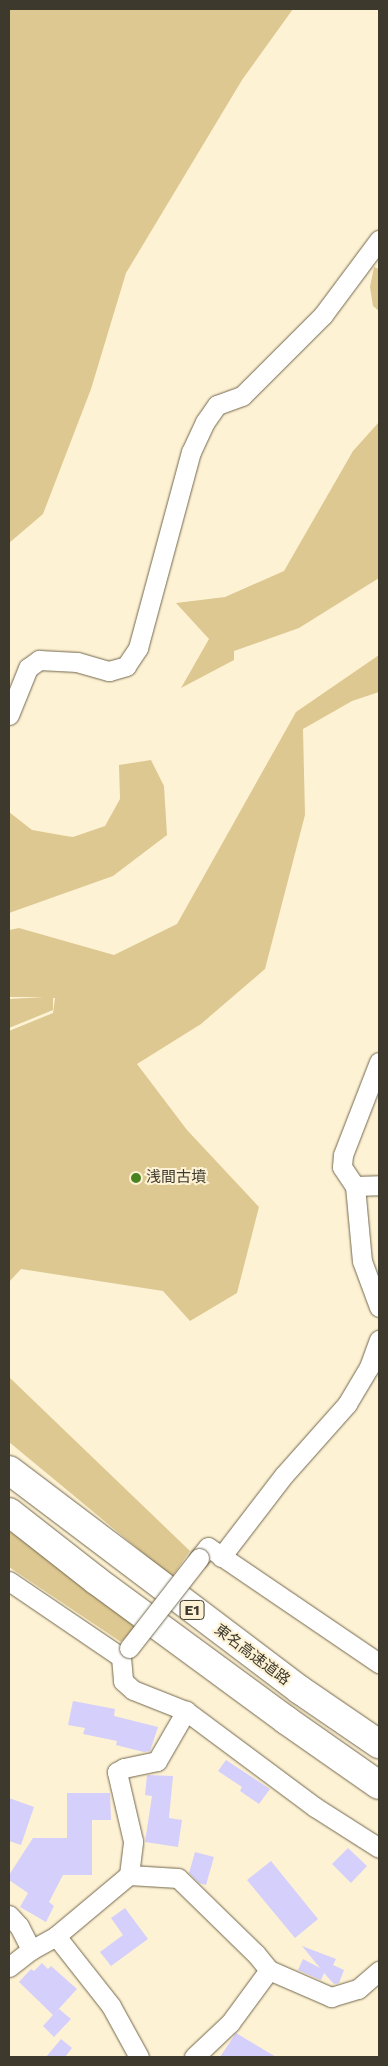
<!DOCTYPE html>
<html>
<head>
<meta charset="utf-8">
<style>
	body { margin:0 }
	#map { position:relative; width:388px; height:2066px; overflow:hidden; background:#fef2d4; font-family:"Work Sans","Noto Sans JP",sans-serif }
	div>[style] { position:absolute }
	.green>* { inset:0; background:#ddc892 }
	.building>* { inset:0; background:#d4cffb }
	.roads { filter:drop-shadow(0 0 1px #72674d) drop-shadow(0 0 1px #72674d) }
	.minor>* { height:19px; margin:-9.5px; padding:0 9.5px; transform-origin:9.5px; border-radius:9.5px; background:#fff }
	.highway>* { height:28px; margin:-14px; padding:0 14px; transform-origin:14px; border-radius:14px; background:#fff }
	.bridges { filter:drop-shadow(0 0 1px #72674d) drop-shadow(0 0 1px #72674d) }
	.minor-bridge>* { height:19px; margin:-9.5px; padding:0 9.5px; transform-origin:9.5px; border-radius:9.5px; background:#fff }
	.dots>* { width:14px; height:14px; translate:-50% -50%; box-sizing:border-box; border:2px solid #fef2d4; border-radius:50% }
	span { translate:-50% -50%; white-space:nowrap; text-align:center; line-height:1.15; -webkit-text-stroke:4px #fef2d4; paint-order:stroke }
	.shield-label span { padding:1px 4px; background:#fef2d4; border:1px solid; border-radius:4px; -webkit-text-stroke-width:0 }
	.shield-label { font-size:14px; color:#3d392d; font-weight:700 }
	.poi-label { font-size:15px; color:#3d392d }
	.left { translate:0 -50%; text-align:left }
	.street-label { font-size:15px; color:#3d392d }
	.frame { position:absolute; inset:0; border:10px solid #3d392d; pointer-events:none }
</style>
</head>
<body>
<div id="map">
	<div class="green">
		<i style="clip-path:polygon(9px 9px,293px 9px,242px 80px,126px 273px,91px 389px,43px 514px,9px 543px)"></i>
		<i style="clip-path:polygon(374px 267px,379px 269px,379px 311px,373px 306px,370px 287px)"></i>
		<i style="clip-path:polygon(379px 422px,379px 578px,299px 628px,234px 651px,234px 660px,181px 688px,209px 639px,176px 603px,225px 597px,284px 571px,353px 451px)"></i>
		<i style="clip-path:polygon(379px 655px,379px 692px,352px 701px,303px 729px,305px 815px,265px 969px,201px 1024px,137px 1064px,187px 1130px,259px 1207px,237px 1293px,190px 1321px,163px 1291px,21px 1269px,9px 1282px,9px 1031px,53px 1013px,55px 998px,53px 998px,53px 1010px,9px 1028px,9px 999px,44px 997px,9px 997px,9px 930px,19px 928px,114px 955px,177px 924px,296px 712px)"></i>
		<i style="clip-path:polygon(151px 760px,164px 786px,167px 835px,113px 876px,9px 913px,9px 812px,32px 830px,66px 836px,73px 837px,105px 826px,120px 799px,119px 765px)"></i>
		<i style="clip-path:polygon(9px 1377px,190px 1551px,172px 1577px,9px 1442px)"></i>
		<i style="clip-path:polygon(9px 1531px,139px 1624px,121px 1642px,9px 1567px)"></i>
	</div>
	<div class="building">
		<i style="clip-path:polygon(73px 1701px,115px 1709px,114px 1716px,158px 1727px,150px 1751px,144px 1752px,116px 1745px,117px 1741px,83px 1734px,85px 1728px,68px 1725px)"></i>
		<i style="clip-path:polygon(226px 1760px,270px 1789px,259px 1804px,240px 1791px,242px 1787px,218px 1771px)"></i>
		<i style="clip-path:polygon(147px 1775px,173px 1776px,169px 1818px,182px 1820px,178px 1847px,145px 1842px,152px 1796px,145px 1795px)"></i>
		<i style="clip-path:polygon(67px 1793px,110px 1793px,111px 1820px,92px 1820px,92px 1875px,63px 1875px,49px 1902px,54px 1906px,46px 1922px,20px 1907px,28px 1893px,9px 1880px,9px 1875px,33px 1838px,67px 1838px)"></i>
		<i style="clip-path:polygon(9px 1798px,34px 1807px,21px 1845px,9px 1841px)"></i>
		<i style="clip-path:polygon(348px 1848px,367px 1866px,351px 1883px,332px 1864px)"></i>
		<i style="clip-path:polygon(195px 1852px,214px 1857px,206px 1885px,199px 1883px,189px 1873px)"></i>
		<i style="clip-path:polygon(271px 1861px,318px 1919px,295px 1938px,247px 1880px)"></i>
		<i style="clip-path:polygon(125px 1908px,148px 1939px,111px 1966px,100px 1952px,123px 1935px,111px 1918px)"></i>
		<i style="clip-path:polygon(302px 1946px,336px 1959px,333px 1965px,344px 1970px,339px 1983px,334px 1984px,324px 1973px,321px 1980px,298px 1970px,303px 1959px,320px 1968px)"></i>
		<i style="clip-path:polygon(42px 1963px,48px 1969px,51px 1966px,77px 1989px,55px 2013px,59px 2009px,71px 2019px,54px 2037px,43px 2026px,53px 2015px,19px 1982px,31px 1969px,34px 1971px)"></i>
		<i style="clip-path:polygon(236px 2033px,276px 2057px,220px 2057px)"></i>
		<i style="clip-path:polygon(61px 2039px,72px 2048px,65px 2057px,46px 2057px)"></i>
	</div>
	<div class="roads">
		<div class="minor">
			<i style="left:9px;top:715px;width:51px;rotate:-68deg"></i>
			<i style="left:28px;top:668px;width:14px;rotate:-36deg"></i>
			<i style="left:39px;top:660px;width:38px;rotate:3deg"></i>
			<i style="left:77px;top:662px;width:33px;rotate:16deg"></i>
			<i style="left:109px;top:671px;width:18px;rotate:-16deg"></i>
			<i style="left:126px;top:666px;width:22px;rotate:-56deg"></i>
			<i style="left:138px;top:648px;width:203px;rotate:-74.9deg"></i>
			<i style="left:191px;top:452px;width:33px;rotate:-65deg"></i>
			<i style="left:205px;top:422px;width:21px;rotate:-55deg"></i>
			<i style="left:217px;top:405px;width:27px;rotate:-20deg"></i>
			<i style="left:242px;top:396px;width:115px;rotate:-45deg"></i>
			<i style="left:323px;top:315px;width:94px;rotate:-53.3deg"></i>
			<i style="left:379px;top:1062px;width:100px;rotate:111.2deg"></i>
			<i style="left:343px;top:1155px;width:12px;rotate:95deg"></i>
			<i style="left:342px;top:1167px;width:23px;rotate:56deg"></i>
			<i style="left:355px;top:1186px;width:75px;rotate:84.7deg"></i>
			<i style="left:362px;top:1261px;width:49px;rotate:69.7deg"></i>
			<i style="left:355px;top:1186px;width:24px;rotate:-2deg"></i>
			<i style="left:221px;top:1557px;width:103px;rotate:-52.5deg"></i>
			<i style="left:284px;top:1475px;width:95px;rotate:-48.4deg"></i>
			<i style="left:347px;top:1404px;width:43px;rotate:-59.3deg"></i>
			<i style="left:369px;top:1367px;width:29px;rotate:-70deg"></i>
			<i style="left:199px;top:1558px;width:14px;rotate:-51deg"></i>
			<i style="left:208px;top:1547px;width:207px;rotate:34.2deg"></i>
			<i style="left:9px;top:1581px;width:135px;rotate:34.2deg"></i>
			<i style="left:121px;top:1657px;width:24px;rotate:85deg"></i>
			<i style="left:123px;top:1681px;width:13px;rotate:42deg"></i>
			<i style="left:133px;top:1690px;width:57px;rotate:21.6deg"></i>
			<i style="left:186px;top:1711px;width:161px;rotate:36.7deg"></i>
			<i style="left:315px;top:1807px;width:76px;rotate:32.6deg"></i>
			<i style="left:129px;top:1875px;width:49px;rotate:3.5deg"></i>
			<i style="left:178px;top:1878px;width:109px;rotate:44.3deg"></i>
			<i style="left:256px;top:1954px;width:21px;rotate:51deg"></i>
			<i style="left:9px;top:1915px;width:15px;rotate:48deg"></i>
			<i style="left:19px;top:1926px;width:27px;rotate:63deg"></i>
			<i style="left:56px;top:1936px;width:89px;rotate:51.8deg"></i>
			<i style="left:111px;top:2006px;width:58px;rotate:61.2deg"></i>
			<i style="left:9px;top:1967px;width:28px;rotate:-38deg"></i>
			<i style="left:31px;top:1950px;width:29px;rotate:-29deg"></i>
			<i style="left:56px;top:1936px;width:95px;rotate:-39.9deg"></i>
			<i style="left:129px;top:1875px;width:34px;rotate:-83deg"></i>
			<i style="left:133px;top:1841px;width:71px;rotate:-103.1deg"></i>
			<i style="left:117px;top:1772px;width:8px;rotate:-30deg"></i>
			<i style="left:124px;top:1768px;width:34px;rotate:-12deg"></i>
			<i style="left:157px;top:1761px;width:58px;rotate:-59.9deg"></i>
			<i style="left:194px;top:2057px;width:50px;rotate:-43.4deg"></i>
			<i style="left:230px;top:2023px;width:66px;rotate:-53.7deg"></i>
			<i style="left:269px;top:1970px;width:68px;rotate:23.5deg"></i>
			<i style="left:331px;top:1997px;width:28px;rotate:-17deg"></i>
			<i style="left:358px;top:1989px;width:28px;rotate:-41deg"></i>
		</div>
		<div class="highway">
			<i style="left:9px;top:1470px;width:365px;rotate:37.1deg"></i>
			<i style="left:300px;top:1690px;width:96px;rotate:34.4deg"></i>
			<i style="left:9px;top:1512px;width:112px;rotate:38.1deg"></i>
			<i style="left:97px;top:1581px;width:235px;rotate:36.3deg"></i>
			<i style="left:286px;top:1720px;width:113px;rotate:35deg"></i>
		</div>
	</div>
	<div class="bridges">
		<div class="minor-bridge">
			<i style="left:129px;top:1648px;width:114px;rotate:-52.1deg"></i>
		</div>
	</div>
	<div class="dots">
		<i style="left:136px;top:1178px;background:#488320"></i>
	</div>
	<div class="shield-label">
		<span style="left:192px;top:1610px">E1</span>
	</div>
	<div class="poi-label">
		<span class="left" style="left:146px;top:1178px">浅間古墳</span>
	</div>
	<div class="street-label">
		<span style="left:252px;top:1655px;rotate:37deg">東名高速道路</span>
	</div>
	<div class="frame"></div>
</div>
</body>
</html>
